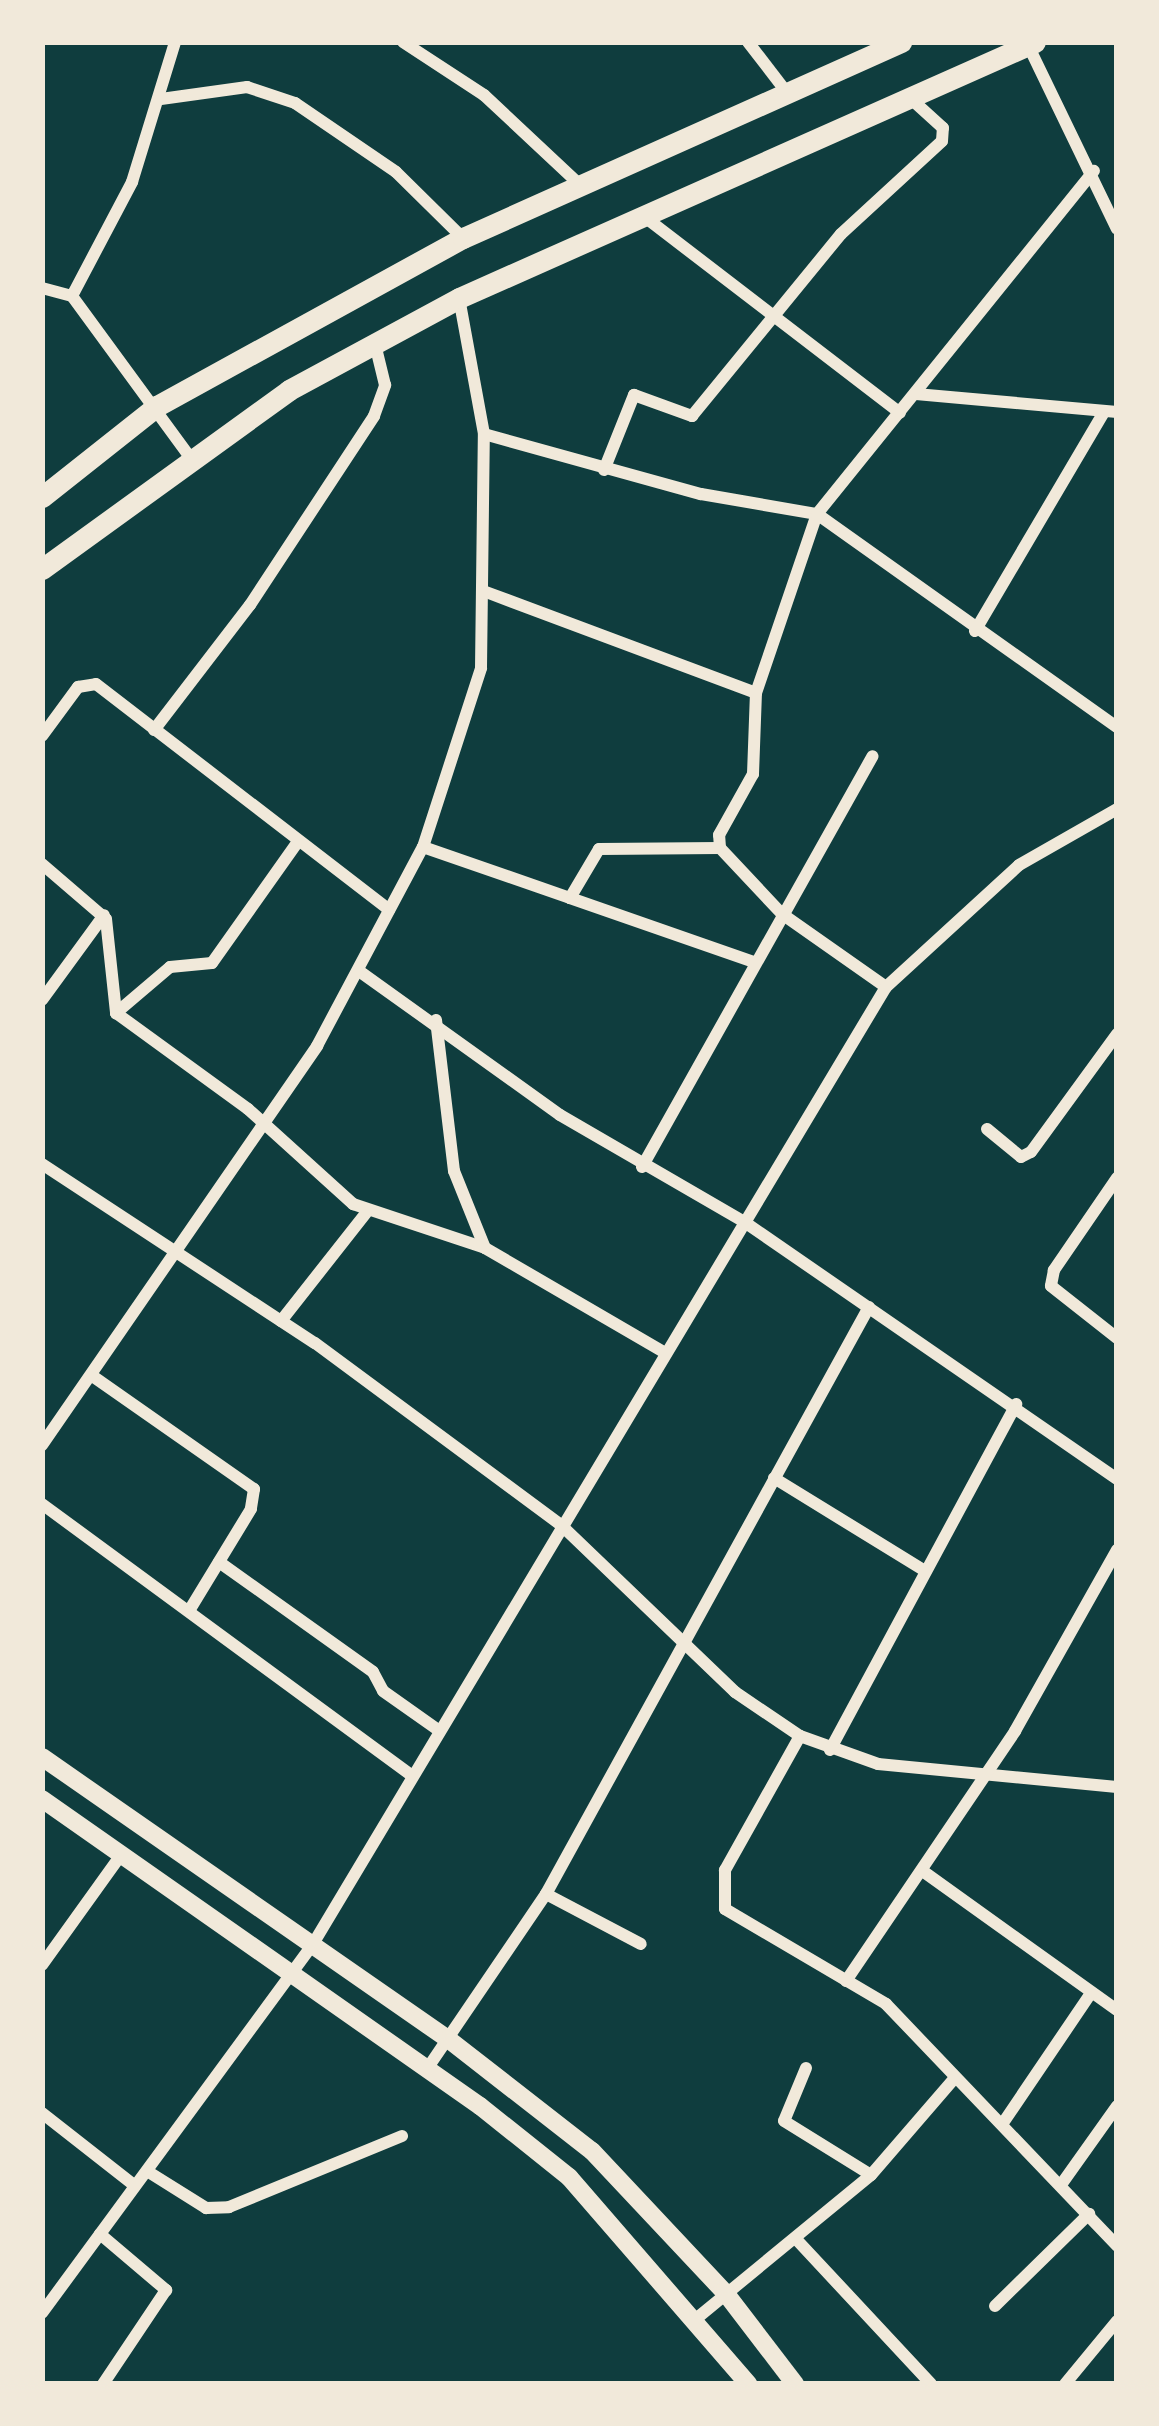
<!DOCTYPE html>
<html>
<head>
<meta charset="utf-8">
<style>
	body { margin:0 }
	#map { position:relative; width:1159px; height:2426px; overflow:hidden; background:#0f3d3e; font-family:"PT Sans",sans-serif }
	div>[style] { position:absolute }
	.minor>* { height:12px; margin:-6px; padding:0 6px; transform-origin:6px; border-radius:6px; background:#f1e9da }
	.secondary>* { height:18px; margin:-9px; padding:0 9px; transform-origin:9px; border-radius:9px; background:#f1e9da }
	.primary>* { height:21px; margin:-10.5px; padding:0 10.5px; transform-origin:10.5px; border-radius:10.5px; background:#f1e9da }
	span { translate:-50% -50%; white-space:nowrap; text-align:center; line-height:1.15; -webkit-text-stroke:9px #f1e9da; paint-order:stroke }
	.frame { position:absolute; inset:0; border:45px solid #f1e9da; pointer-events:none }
</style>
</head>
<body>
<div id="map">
	<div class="minor">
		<i style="left:403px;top:42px;width:97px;rotate:33.2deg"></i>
		<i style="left:484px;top:95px;width:130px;rotate:43.1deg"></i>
		<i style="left:748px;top:42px;width:66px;rotate:52.4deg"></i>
		<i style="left:1028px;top:45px;width:204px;rotate:64.2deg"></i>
		<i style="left:161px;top:99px;width:87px;rotate:-7.9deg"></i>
		<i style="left:247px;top:87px;width:51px;rotate:18.4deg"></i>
		<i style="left:295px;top:103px;width:122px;rotate:34.3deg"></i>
		<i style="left:396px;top:172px;width:94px;rotate:44.6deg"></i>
		<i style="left:646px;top:218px;width:320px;rotate:37.5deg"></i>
		<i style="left:42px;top:288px;width:31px;rotate:15deg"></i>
		<i style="left:72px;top:296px;width:198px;rotate:53.8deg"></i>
		<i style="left:72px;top:296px;width:129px;rotate:-62.2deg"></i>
		<i style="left:132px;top:182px;width:146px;rotate:-72.9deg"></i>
		<i style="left:916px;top:394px;width:202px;rotate:5.1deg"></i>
		<i style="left:484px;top:434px;width:225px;rotate:15.5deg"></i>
		<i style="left:701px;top:494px;width:118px;rotate:9.8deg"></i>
		<i style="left:817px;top:514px;width:368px;rotate:35.4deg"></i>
		<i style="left:604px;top:470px;width:81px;rotate:-68.2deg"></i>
		<i style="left:634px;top:395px;width:62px;rotate:19.9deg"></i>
		<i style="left:692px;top:416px;width:235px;rotate:-50.7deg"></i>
		<i style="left:841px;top:234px;width:137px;rotate:-42.6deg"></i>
		<i style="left:942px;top:141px;width:13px;rotate:-86deg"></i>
		<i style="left:943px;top:128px;width:45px;rotate:-137.7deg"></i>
		<i style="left:486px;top:592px;width:288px;rotate:20.5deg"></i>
		<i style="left:975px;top:631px;width:252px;rotate:-59.5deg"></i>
		<i style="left:154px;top:730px;width:158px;rotate:-52.5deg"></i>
		<i style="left:250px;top:605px;width:226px;rotate:-56.7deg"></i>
		<i style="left:374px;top:416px;width:33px;rotate:-70deg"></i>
		<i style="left:385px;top:385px;width:42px;rotate:-103.7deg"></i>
		<i style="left:42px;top:736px;width:61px;rotate:-53.7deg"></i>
		<i style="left:78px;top:687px;width:18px;rotate:-9deg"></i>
		<i style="left:96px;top:684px;width:370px;rotate:37.6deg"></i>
		<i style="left:423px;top:847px;width:156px;rotate:19.1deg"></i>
		<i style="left:570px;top:898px;width:57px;rotate:-59.4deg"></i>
		<i style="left:599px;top:849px;width:121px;rotate:-0.5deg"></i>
		<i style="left:42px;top:864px;width:84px;rotate:40.7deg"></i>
		<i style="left:106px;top:919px;width:95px;rotate:83.9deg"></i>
		<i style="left:116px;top:1013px;width:163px;rotate:36deg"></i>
		<i style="left:248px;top:1109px;width:142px;rotate:42.1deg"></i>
		<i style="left:353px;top:1204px;width:139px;rotate:18.4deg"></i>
		<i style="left:485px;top:1248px;width:207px;rotate:30.2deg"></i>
		<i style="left:570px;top:898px;width:195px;rotate:19.2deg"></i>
		<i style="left:359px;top:971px;width:247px;rotate:35.6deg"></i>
		<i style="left:560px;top:1115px;width:211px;rotate:30.1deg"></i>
		<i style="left:743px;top:1221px;width:454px;rotate:34.6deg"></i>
		<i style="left:886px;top:987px;width:127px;rotate:-144.9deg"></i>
		<i style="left:782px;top:914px;width:91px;rotate:-133.2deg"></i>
		<i style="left:720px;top:848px;width:13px;rotate:-94deg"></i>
		<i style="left:719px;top:835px;width:70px;rotate:-60.9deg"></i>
		<i style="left:753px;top:774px;width:81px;rotate:-87.9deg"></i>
		<i style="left:756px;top:693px;width:189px;rotate:-71.2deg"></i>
		<i style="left:817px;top:514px;width:441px;rotate:-51.1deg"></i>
		<i style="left:42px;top:1000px;width:105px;rotate:-53.9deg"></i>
		<i style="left:116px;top:1013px;width:71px;rotate:-40.4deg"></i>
		<i style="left:170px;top:967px;width:42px;rotate:-5.4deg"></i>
		<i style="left:212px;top:963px;width:147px;rotate:-54.7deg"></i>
		<i style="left:436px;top:1020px;width:152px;rotate:83.2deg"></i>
		<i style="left:454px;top:1171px;width:83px;rotate:68.1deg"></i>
		<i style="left:987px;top:1129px;width:44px;rotate:39.5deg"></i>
		<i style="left:1021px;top:1157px;width:11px;rotate:-27deg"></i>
		<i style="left:1031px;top:1152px;width:146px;rotate:-53.9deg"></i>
		<i style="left:42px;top:1164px;width:326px;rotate:33.3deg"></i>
		<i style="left:315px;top:1343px;width:307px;rotate:36.5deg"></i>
		<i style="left:562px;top:1526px;width:240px;rotate:43.8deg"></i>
		<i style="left:735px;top:1692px;width:78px;rotate:34.1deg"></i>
		<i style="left:800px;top:1736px;width:83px;rotate:19.7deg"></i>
		<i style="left:878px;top:1764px;width:240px;rotate:5.5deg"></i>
		<i style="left:642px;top:1167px;width:471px;rotate:-60.7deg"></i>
		<i style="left:1117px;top:1178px;width:112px;rotate:124.4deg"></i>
		<i style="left:1054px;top:1270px;width:16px;rotate:101deg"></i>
		<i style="left:1051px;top:1286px;width:84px;rotate:38.2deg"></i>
		<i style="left:281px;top:1321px;width:137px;rotate:-51.8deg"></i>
		<i style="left:91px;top:1375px;width:199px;rotate:35deg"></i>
		<i style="left:254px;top:1489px;width:20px;rotate:99deg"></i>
		<i style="left:251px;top:1509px;width:119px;rotate:121.3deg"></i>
		<i style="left:42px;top:1445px;width:485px;rotate:-55.4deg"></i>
		<i style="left:317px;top:1046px;width:225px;rotate:-62deg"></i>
		<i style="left:423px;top:847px;width:188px;rotate:-72deg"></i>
		<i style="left:481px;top:668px;width:234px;rotate:-89.3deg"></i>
		<i style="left:484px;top:434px;width:138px;rotate:-100.4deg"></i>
		<i style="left:774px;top:1478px;width:177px;rotate:31.6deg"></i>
		<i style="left:42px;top:1504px;width:456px;rotate:36.3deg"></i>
		<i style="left:219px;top:1562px;width:189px;rotate:35.5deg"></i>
		<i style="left:373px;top:1672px;width:21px;rotate:62deg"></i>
		<i style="left:383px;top:1691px;width:67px;rotate:35.3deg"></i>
		<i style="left:800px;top:1736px;width:154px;rotate:119.2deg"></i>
		<i style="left:725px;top:1870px;width:39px;rotate:90deg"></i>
		<i style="left:725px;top:1909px;width:187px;rotate:30.5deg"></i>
		<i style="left:886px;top:2004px;width:335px;rotate:46.3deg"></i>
		<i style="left:830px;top:1750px;width:393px;rotate:-61.7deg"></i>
		<i style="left:924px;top:1872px;width:237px;rotate:35.6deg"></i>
		<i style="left:546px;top:1894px;width:107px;rotate:27.8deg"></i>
		<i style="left:42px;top:1965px;width:135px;rotate:-54.3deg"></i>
		<i style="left:846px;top:1981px;width:302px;rotate:-55.9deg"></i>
		<i style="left:1015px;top:1731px;width:208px;rotate:-60.6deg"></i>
		<i style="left:806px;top:2068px;width:57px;rotate:112.5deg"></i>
		<i style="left:784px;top:2121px;width:102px;rotate:31.8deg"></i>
		<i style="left:427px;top:2069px;width:212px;rotate:-55.8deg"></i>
		<i style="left:546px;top:1894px;width:670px;rotate:-61.18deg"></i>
		<i style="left:42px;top:2113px;width:118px;rotate:38.1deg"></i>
		<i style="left:1003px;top:2123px;width:157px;rotate:-55.9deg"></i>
		<i style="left:147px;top:2171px;width:70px;rotate:32.1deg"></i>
		<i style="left:206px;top:2208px;width:23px;rotate:-2deg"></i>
		<i style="left:229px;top:2207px;width:187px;rotate:-22.3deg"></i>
		<i style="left:1063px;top:2182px;width:93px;rotate:-54.6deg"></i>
		<i style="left:100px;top:2234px;width:87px;rotate:40.3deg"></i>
		<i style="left:166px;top:2290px;width:113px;rotate:123.8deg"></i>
		<i style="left:796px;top:2239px;width:198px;rotate:47deg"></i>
		<i style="left:995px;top:2306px;width:132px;rotate:-44.4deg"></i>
		<i style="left:42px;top:2313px;width:458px;rotate:-53.7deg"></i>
		<i style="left:313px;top:1944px;width:1115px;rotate:-59.09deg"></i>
		<i style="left:886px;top:987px;width:180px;rotate:-42.5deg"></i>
		<i style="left:1019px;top:865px;width:113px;rotate:-29.7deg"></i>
		<i style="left:697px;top:2318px;width:225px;rotate:-39.4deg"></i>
		<i style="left:871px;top:2175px;width:127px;rotate:-49.2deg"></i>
		<i style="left:1065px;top:2384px;width:82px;rotate:-50.5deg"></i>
	</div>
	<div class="secondary">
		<i style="left:42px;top:1757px;width:494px;rotate:34.8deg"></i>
		<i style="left:448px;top:2039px;width:182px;rotate:37.9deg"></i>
		<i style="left:592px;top:2151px;width:197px;rotate:46.8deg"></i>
		<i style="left:727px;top:2295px;width:112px;rotate:52.6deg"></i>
		<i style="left:42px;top:1799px;width:535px;rotate:35.03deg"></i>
		<i style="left:480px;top:2106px;width:114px;rotate:38.6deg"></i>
		<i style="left:569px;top:2177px;width:274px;rotate:49.1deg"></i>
	</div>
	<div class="primary">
		<i style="left:42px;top:497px;width:147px;rotate:-38.4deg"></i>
		<i style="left:157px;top:406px;width:349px;rotate:-28.8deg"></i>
		<i style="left:463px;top:238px;width:480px;rotate:-24.1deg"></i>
		<i style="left:42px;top:569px;width:305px;rotate:-35.9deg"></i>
		<i style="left:289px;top:390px;width:193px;rotate:-28.4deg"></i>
		<i style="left:459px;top:298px;width:630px;rotate:-23.96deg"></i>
	</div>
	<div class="frame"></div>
</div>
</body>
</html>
